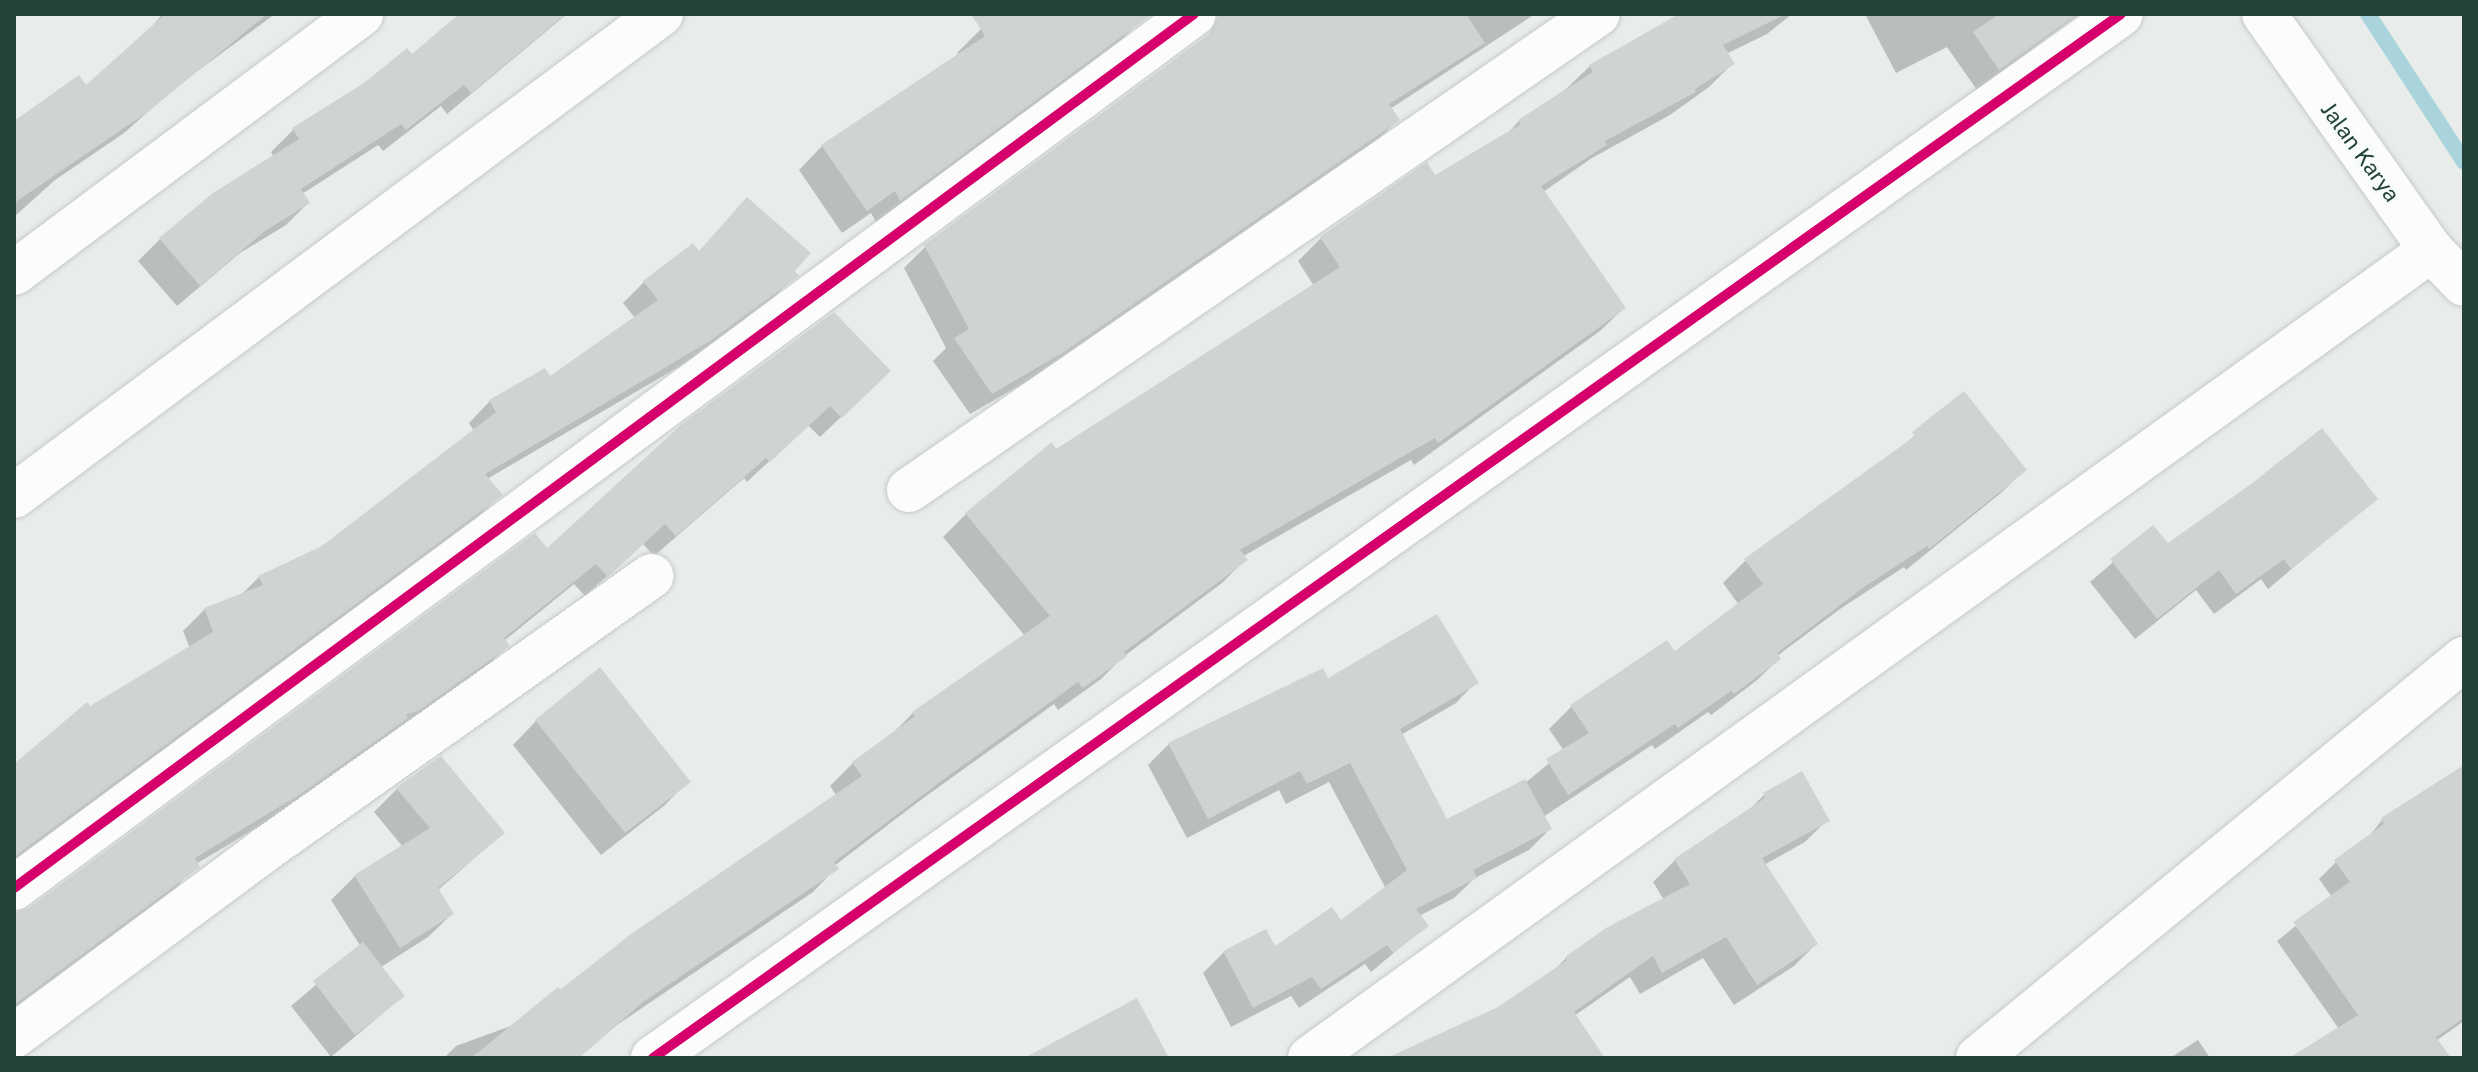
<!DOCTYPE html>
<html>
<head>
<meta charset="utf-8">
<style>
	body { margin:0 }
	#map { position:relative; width:2478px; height:1072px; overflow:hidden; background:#e8edeb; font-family:"Public Sans",sans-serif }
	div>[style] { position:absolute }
	.shadow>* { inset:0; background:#0003 }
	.stream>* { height:16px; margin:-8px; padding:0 8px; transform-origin:8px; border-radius:8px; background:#a9d4db }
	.building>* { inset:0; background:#cfd4d2 }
	.roads { filter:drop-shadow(0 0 2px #c5cac8) drop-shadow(0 0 2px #c5cac8) }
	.minor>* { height:44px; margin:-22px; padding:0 22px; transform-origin:22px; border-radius:22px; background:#fcfcfc }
	.cycleway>* { height:10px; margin:-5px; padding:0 5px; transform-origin:5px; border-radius:5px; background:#d6006c }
	span { translate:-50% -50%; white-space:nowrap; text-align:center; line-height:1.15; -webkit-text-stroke:7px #f7fbf9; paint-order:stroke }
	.street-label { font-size:22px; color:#24423a }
	.frame { position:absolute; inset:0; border:16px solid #24423a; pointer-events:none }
</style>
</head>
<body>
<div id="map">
	<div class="shadow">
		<i style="clip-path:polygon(162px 14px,275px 14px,177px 86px,124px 133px,55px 180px,14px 217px,14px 121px,85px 88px,149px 31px)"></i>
		<i style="clip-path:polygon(463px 14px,567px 14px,447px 114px,441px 106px,383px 151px,378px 145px,302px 194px,308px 203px,286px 225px,240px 253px,177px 306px,138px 261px,160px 239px,274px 157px,271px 152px,293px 130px,411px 57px)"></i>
		<i style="clip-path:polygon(1005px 14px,1141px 14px,1143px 18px,1119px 42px,876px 222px,871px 213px,842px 233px,799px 170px,822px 146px,959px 56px,957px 53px,981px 29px)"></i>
		<i style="clip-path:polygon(1258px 14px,1535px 14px,1390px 109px,1397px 120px,1376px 142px,1040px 374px,970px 414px,933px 361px,946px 348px,904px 268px,925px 247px)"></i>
		<i style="clip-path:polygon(1683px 14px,1792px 14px,1767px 34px,1726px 54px,1732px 64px,1709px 87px,1670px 115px,1592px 158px,1543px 192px,1624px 308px,1600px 331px,1414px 465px,1411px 460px,1242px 557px,1245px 560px,1222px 583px,1123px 657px,1101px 679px,1058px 710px,1054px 704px,918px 802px,834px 866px,836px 868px,813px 892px,617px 1025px,578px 1058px,444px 1058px,456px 1046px,516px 1024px,837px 796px,830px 786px,853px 763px,890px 736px,913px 713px,1025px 636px,943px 537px,966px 514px,1056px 452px,1314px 286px,1298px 261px,1321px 238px,1435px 178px,1505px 136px,1519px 121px,1566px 89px,1590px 66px)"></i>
		<i style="clip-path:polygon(1865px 14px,2079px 14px,1977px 90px,1947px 47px,1896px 73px)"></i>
		<i style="clip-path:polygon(698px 252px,792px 271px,796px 275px,775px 296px,687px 362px,487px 479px,500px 495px,479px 516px,14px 860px,14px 767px,89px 708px,190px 648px,183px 631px,205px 609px,241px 595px,259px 577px,323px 547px,474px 431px,469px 423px,490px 401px,549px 379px,635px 318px,623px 303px,644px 282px)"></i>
		<i style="clip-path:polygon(867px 392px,820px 437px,808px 425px,747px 482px,744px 478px,654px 556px,643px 544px,585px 596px,574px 584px,504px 641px,508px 645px,487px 666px,276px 816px,196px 864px,176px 888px,14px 1008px,14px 914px,30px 910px,547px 551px,682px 427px)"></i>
		<i style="clip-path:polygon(1963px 394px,2024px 470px,2002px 492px,1906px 570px,1904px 567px,1840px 609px,1777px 656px,1779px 659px,1756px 681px,1711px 715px,1708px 712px,1655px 749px,1652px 745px,1543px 817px,1550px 829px,1529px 850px,1475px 878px,1454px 898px,1419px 916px,1426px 926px,1371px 972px,1365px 964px,1299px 1008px,1291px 996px,1231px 1027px,1203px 973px,1224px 952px,1265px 932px,1274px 949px,1340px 922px,1386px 889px,1329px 782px,1286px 804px,1279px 790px,1187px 838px,1148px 765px,1169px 744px,1327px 681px,1476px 682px,1456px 703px,1401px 735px,1446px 822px,1525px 783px,1564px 751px,1549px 729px,1571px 707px,1674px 654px,1739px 605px,1723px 583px,1745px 561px,1892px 455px)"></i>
		<i style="clip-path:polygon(2375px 499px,2268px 589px,2261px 579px,2214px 614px,2196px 590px,2135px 639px,2090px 582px,2153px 528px,2167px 546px)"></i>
		<i style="clip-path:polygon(536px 721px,688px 781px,665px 805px,601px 855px,513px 745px)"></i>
		<i style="clip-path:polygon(2464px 767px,2464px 1021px,2436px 1041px,2448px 1058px,2293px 1058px,2339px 1029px,2277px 941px,2332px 897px,2319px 879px,2336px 862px,2367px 839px,2382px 820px)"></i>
		<i style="clip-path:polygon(397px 789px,503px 833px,437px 891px,452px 914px,428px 937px,381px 967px,403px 996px,331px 1057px,291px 1006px,361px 947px,331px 900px,355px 876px,403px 847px,374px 812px)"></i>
		<i style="clip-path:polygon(1764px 795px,1827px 820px,1805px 842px,1764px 865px,1816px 944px,1794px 966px,1734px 1005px,1703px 958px,1640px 994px,1630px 977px,1574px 1016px,1603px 1058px,1403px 1058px,1499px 1008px,1551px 973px,1566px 958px,1664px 900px,1653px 882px,1675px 860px,1743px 816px)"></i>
		<i style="clip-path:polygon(2198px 1040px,2210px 1058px,2170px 1058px)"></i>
	</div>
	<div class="stream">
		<i style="left:2368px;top:14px;width:176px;rotate:57deg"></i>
	</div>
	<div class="building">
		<i style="clip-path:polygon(165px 14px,267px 14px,149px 111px,14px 203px,14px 121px,79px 75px,86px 85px)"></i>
		<i style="clip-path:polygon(459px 14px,566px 14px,471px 93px,464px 85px,406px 130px,401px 124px,301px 189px,310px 203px,265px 231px,200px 286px,159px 238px,213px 193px,299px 139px,292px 128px,364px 83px,407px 48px,412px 54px)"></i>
		<i style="clip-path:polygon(971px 14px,1152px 14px,900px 201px,895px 191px,867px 211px,821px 145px,985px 36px)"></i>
		<i style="clip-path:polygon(1219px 14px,1466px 14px,1485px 43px,1389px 104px,1400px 120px,1064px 352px,992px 394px,954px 338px,969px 329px,924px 245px,1209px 34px)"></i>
		<i style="clip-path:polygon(1679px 14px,1786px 14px,1723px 45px,1735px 64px,1695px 89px,1696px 92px,1605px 141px,1607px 145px,1541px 186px,1626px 308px,1438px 443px,1435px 438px,1240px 550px,1248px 560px,1124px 652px,1127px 656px,1083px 688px,1078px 682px,944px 779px,834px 862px,839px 869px,643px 1002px,579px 1058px,471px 1058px,558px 987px,561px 989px,631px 934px,862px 776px,852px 762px,915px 716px,912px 712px,1050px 616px,965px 513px,1052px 442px,1056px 449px,1340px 267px,1320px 237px,1427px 162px,1435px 175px,1521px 124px,1518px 120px,1593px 72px,1589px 65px)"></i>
		<i style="clip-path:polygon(1999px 14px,2078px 14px,1999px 70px,1973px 32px)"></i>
		<i style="clip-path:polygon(747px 197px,811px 253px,795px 271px,799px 276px,710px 341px,485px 474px,503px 495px,14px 857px,14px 764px,87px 702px,90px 706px,213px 632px,204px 608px,263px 585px,258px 576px,322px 546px,496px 412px,489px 400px,545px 368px,550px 376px,658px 300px,643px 281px,693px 243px,699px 251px)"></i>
		<i style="clip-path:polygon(834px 312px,891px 371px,842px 418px,830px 406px,770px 462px,766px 458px,676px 536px,665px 524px,608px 577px,596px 564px,504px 638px,510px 646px,418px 711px,406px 715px,408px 718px,299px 795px,195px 858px,200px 867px,14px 1005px,14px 913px,29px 908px,535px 533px,547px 548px,681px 425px)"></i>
		<i style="clip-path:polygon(1964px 391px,2027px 470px,1929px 549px,1927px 546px,1864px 587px,1777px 653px,1781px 659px,1734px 694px,1731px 691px,1678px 728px,1675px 724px,1568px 795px,1546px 759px,1589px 733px,1570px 705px,1667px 640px,1675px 651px,1763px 584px,1744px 559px,1915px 436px,1912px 432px)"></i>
		<i style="clip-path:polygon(2322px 428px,2378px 499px,2291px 569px,2284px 559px,2236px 594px,2219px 570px,2157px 619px,2110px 559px,2153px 525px,2168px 543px,2251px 484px)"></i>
		<i style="clip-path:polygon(1437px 614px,1479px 683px,1400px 729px,1447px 819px,1525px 779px,1552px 829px,1473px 870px,1477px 878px,1416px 909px,1429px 926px,1393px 953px,1387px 945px,1321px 989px,1312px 977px,1253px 1008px,1223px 951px,1266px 929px,1275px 946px,1332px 907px,1341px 920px,1407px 870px,1350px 763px,1307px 784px,1300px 771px,1208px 819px,1168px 743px,1323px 668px,1328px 678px)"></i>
		<i style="clip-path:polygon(600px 667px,691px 782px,625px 833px,535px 720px)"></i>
		<i style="clip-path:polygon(441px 756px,505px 833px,438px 888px,454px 914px,400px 948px,354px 875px,430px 828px,396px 788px)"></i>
		<i style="clip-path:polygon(2464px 765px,2464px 1018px,2436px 1037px,2451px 1058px,2289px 1058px,2358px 1015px,2293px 922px,2350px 882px,2334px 860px,2384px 824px,2381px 818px)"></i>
		<i style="clip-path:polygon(1802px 771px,1830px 821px,1762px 858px,1818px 944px,1757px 985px,1726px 937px,1662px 973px,1653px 956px,1574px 1012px,1605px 1058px,1387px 1058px,1498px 1007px,1567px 960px,1565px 957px,1606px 928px,1690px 884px,1674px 859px,1765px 798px,1763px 793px)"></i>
		<i style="clip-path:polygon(363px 942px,405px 996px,355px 1035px,313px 981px)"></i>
		<i style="clip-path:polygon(1137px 998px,1169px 1058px,1024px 1058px)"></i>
	</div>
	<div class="roads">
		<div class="minor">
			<i style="left:2264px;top:14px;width:289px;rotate:54.7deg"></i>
			<i style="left:2431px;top:250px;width:47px;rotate:45.9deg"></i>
			<i style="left:14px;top:273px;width:433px;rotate:-36.7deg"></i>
			<i style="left:909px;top:490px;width:837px;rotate:-34.64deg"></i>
			<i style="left:14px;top:496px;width:807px;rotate:-36.69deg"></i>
			<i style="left:14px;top:888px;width:1468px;rotate:-36.53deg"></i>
			<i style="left:14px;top:1036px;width:310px;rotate:-36.6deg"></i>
			<i style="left:263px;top:851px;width:476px;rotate:-35.3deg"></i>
			<i style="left:653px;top:1058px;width:1801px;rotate:-35.42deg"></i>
			<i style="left:1310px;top:1058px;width:1382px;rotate:-35.78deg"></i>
			<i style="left:1978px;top:1058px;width:629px;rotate:-39.39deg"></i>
		</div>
	</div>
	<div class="cycleway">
		<i style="left:14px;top:888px;width:1468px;rotate:-36.53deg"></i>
		<i style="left:653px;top:1058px;width:1801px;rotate:-35.42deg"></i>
	</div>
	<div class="street-label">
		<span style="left:2360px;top:152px;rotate:54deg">Jalan Karya</span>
	</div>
	<div class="frame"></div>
</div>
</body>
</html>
